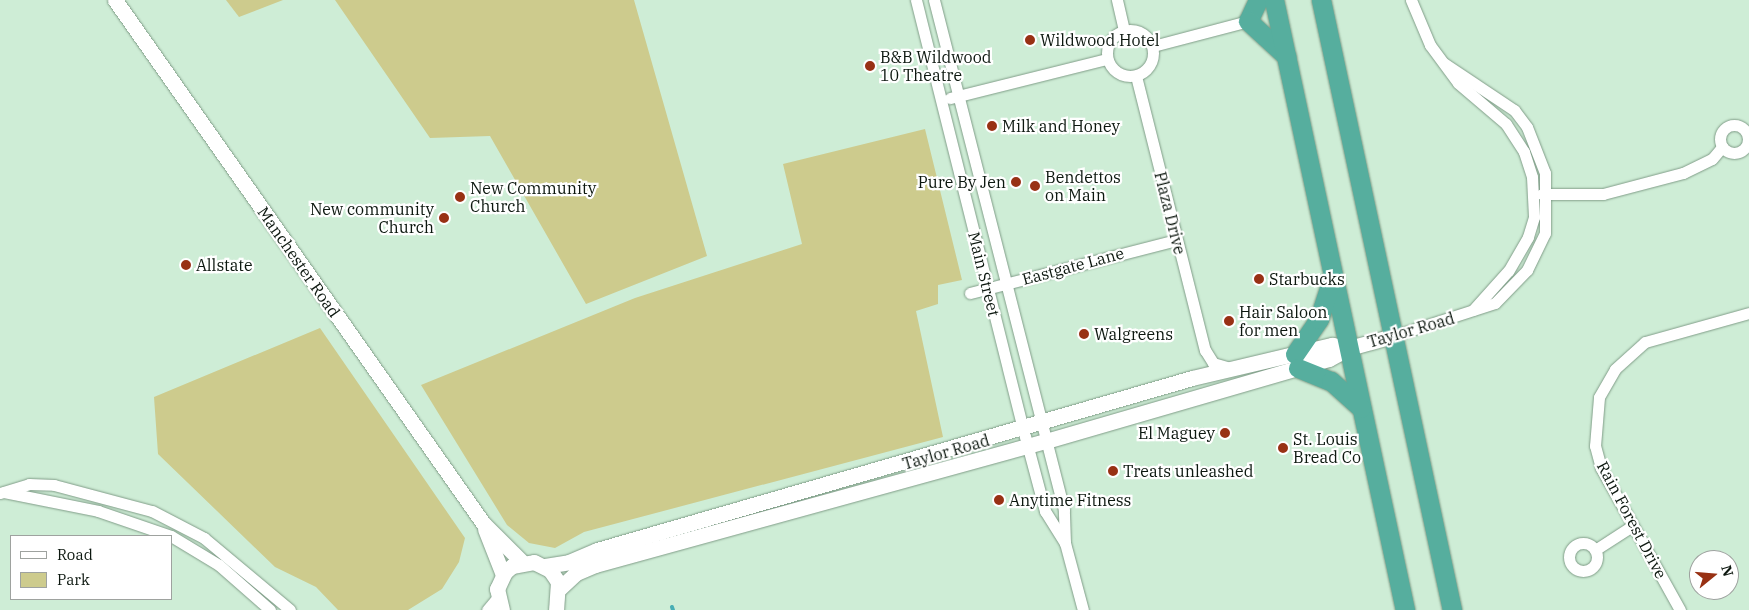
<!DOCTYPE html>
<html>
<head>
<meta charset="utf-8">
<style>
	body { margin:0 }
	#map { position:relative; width:1749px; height:610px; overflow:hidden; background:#ceedd6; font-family:"IBM Plex Serif",serif }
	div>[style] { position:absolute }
	.green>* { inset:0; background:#cdcb8d }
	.stream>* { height:4px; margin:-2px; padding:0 2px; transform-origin:2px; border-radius:2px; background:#47aeb4 }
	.roads { filter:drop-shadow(0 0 1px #809d88) drop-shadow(0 0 1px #809d88) }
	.minor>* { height:11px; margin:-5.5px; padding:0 5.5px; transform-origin:5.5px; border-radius:5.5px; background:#fff }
	.minor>.ring { margin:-5.5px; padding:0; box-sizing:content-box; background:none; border:11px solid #fff; border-radius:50% }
	.tertiary>* { height:15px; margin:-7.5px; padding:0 7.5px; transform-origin:7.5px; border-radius:7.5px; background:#fff }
	.trunk>* { height:19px; margin:-9.5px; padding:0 9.5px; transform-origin:9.5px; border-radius:9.5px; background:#56ae9e }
	.dots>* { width:14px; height:14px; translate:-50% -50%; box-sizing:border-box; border:2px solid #fff; border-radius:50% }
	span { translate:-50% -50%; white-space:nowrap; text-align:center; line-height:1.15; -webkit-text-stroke:4.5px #fff; paint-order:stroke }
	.poi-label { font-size:16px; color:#0c170f }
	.left { translate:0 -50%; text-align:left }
	.right { translate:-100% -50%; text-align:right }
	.street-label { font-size:16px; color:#0c170f }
	.legend { position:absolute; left:10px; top:535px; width:162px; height:65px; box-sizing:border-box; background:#fff; border:1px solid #9ea29f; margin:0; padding:6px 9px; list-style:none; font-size:15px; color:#0c170f }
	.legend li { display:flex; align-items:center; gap:10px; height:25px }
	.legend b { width:25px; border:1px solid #9ea29f }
	.north { position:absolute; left:1689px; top:550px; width:50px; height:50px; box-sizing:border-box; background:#fff; border:1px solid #9ea29f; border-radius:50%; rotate:73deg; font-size:14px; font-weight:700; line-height:20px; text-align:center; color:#0c170f }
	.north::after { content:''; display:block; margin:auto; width:18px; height:22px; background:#983114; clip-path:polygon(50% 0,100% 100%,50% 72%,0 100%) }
</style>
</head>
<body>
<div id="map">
	<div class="green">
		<i style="clip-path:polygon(226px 0,283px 0,239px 17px)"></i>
		<i style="clip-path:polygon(335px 0,634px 0,707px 256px,586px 304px,490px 136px,430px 138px)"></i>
		<i style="clip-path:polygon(925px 129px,962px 280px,938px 285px,938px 304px,916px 311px,943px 437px,584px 532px,555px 548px,529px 543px,507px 525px,421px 385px,635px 298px,802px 244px,783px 164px)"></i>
		<i style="clip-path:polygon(320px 328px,465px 538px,459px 562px,442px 589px,408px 610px,338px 610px,316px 587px,275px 567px,158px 454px,154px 397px)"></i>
	</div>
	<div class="stream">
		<i style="left:672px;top:607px;width:3px;rotate:72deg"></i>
	</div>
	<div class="roads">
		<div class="minor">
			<i style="left:916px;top:0;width:449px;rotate:76deg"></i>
			<i style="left:1025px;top:436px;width:78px;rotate:75.1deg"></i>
			<i style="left:1045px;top:511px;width:38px;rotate:58deg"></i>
			<i style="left:1065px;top:543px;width:33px;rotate:-92deg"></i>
			<i style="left:1064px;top:510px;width:526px;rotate:-104.3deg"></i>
			<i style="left:1117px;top:0;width:31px;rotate:77deg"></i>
			<i style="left:1411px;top:0;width:49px;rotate:67.1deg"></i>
			<i style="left:1430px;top:45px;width:47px;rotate:53.6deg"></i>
			<i style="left:1458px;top:83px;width:63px;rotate:40.5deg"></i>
			<i style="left:1506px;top:124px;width:33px;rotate:57deg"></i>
			<i style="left:1524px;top:152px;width:26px;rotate:72deg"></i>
			<i style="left:1532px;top:177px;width:40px;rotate:87.1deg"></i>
			<i style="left:1534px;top:217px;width:21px;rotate:107deg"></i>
			<i style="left:1528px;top:237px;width:39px;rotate:120deg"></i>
			<i style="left:1508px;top:271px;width:52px;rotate:131.9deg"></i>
			<i class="ring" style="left:1107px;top:30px;width:35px;height:35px"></i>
			<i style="left:1153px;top:46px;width:98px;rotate:-14.7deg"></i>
			<i style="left:1136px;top:76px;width:283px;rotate:75.9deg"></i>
			<i style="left:1205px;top:350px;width:15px;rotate:58deg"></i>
			<i style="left:1213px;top:363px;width:18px;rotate:16deg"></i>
			<i style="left:950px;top:98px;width:162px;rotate:-14deg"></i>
			<i class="ring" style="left:1720px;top:125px;width:17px;height:17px"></i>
			<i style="left:1542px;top:194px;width:61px"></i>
			<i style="left:1603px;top:194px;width:83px;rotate:-14.7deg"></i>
			<i style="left:1683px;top:173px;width:32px;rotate:-26deg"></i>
			<i style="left:1712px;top:159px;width:16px;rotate:-50deg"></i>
			<i style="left:970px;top:293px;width:213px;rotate:-14.4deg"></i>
			<i style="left:1393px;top:336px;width:107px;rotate:-17.9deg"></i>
			<i style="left:1495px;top:303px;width:46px;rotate:-45.9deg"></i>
			<i style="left:1527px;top:270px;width:41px;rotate:-64.1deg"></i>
			<i style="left:1545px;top:233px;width:60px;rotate:-90deg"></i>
			<i style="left:1545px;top:173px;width:49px;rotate:-111.4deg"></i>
			<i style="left:1527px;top:127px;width:21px;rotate:-127deg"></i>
			<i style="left:1514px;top:110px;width:83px;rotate:-146.3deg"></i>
			<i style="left:4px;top:492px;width:96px;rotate:11.4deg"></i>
			<i style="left:98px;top:511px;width:77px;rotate:18.9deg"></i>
			<i style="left:0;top:493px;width:30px;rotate:-17deg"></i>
			<i style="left:29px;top:484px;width:25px;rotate:2deg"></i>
			<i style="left:54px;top:485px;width:101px;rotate:14.9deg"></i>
			<i style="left:152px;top:511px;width:59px;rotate:27.4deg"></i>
			<i style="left:204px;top:538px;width:112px;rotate:39.9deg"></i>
			<i style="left:171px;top:536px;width:56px;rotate:31.1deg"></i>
			<i style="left:219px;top:565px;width:68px;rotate:41.4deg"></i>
			<i class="ring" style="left:1569px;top:543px;width:17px;height:17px"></i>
			<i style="left:1065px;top:543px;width:69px;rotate:75deg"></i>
			<i style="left:1595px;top:550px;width:44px;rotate:-33deg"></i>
			<i style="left:487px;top:610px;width:16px;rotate:-50deg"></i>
			<i style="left:1680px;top:610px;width:162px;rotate:-119.1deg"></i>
			<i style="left:1601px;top:468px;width:23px;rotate:-105deg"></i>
			<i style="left:1595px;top:446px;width:49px;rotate:-85.3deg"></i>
			<i style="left:1599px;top:397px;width:32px;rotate:-60deg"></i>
			<i style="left:1615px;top:369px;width:40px;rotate:-42deg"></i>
			<i style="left:1645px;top:342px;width:108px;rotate:-15.6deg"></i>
		</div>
		<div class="tertiary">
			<i style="left:115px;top:0;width:639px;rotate:54.87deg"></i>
			<i style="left:483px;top:523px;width:55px;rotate:45deg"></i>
			<i style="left:485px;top:529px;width:49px;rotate:68.6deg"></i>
			<i style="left:545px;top:566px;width:24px;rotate:-9deg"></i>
			<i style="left:569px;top:562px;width:30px;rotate:-23deg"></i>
			<i style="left:597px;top:550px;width:619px;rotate:-16.12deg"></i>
			<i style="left:1192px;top:378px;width:144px;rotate:-13.3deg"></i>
			<i style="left:1332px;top:345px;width:17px;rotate:10deg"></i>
			<i style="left:560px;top:588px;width:22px;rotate:-43deg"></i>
			<i style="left:576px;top:573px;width:21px;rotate:-23deg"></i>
			<i style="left:595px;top:565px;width:468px;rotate:-15.4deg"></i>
			<i style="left:1046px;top:441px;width:295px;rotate:-16.2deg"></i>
			<i style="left:1329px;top:359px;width:23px;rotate:-29deg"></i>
			<i style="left:1349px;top:348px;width:46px;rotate:-15.3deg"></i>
			<i style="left:502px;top:610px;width:22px;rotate:-103deg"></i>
			<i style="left:497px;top:589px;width:19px;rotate:-65deg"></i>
			<i style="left:505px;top:572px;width:9px;rotate:-41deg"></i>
			<i style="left:512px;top:566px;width:22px;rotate:-10deg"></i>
			<i style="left:534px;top:562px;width:18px;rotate:27deg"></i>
			<i style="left:550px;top:570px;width:14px;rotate:56deg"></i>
			<i style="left:558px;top:582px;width:28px;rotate:94deg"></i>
		</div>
		<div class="trunk">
			<i style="left:1258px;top:0;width:23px;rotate:115deg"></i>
			<i style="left:1248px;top:21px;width:52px;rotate:42.6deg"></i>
			<i style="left:1274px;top:0;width:624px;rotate:77.88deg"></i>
			<i style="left:1321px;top:0;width:624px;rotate:77.88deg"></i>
			<i style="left:1295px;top:354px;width:42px;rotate:-55.6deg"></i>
			<i style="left:1319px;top:319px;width:45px;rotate:-72deg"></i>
			<i style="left:1298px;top:368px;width:35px;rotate:22deg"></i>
			<i style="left:1331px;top:381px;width:40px;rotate:42deg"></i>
		</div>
	</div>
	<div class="dots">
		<i style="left:1030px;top:40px;background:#983114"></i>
		<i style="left:870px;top:66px;background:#983114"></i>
		<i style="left:992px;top:126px;background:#983114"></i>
		<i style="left:1016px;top:182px;background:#983114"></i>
		<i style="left:1035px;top:186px;background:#983114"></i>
		<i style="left:460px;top:197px;background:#983114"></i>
		<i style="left:444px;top:218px;background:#983114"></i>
		<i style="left:186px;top:265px;background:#983114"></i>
		<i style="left:1259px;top:279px;background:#983114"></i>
		<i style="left:1229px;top:321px;background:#983114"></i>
		<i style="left:1084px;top:334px;background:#983114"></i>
		<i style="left:1225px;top:433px;background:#983114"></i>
		<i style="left:1283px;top:448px;background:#983114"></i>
		<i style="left:1113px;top:471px;background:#983114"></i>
		<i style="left:999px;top:500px;background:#983114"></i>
	</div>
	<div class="poi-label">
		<span class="left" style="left:1040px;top:40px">Wildwood Hotel</span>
		<span class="left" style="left:880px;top:66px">B&amp;B Wildwood<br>10 Theatre</span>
		<span class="left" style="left:1002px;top:126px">Milk and Honey</span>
		<span class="left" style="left:1045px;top:186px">Bendettos<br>on Main</span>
		<span class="right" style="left:1006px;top:182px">Pure By Jen</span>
		<span class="left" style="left:470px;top:197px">New Community<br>Church</span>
		<span class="right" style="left:434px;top:218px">New community<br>Church</span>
		<span class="left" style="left:196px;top:265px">Allstate</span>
		<span class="left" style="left:1269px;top:279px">Starbucks</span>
		<span class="left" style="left:1239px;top:321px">Hair Saloon<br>for men</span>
		<span class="left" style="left:1094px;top:334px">Walgreens</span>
		<span class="right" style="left:1215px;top:433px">El Maguey</span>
		<span class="left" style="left:1293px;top:448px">St. Louis<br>Bread Co</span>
		<span class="left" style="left:1123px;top:471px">Treats unleashed</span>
		<span class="left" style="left:1009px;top:500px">Anytime Fitness</span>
	</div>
	<div class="street-label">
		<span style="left:1170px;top:213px;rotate:76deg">Plaza Drive</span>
		<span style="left:299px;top:262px;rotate:55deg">Manchester Road</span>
		<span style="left:1073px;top:266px;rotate:-15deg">Eastgate Lane</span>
		<span style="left:984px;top:274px;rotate:76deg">Main Street</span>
		<span style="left:1411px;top:330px;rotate:-16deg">Taylor Road</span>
		<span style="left:946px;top:452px;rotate:-16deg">Taylor Road</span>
		<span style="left:1632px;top:520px;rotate:62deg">Rain Forest Drive</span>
	</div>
	<ul class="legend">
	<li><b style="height:6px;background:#fff"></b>Road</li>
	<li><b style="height:14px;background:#cdcb8d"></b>Park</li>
	</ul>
	<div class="north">N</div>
</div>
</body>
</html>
